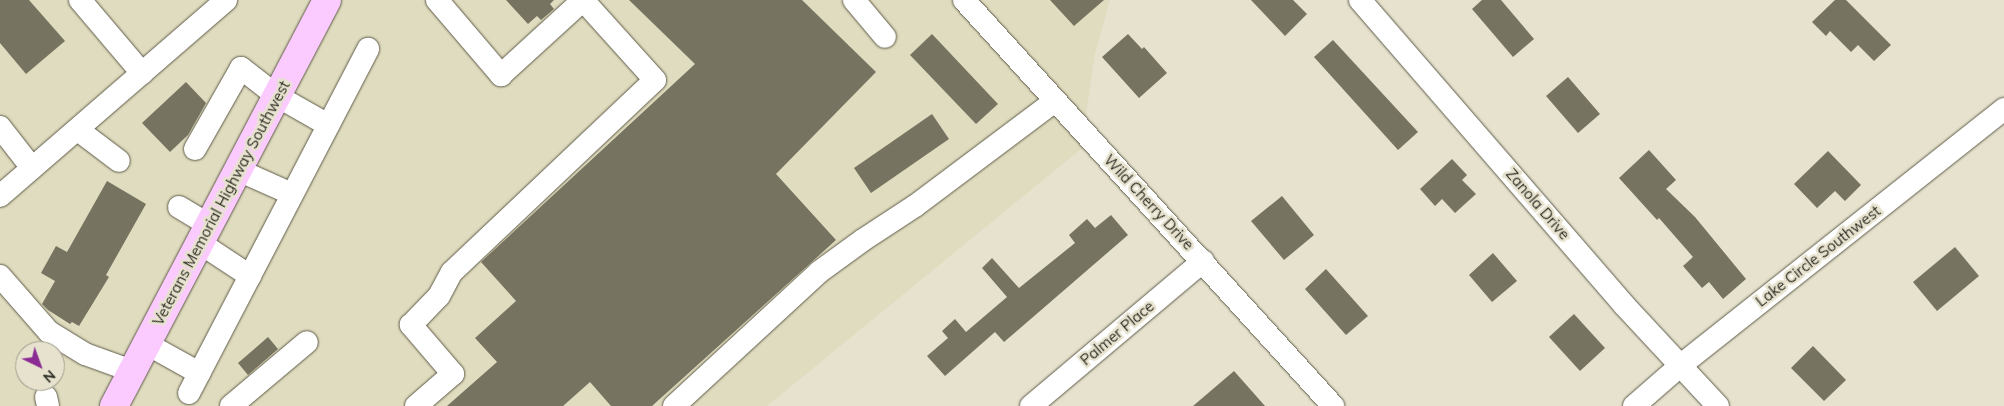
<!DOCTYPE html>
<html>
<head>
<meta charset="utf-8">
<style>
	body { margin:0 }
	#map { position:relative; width:2004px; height:406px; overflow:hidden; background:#e6e2ce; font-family:Mulish,sans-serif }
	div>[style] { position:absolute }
	.built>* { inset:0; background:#e0dcbf }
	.building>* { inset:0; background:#767360 }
	.roads { filter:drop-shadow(0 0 1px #5e5b49) drop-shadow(0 0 1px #5e5b49) }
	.minor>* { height:22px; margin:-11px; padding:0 11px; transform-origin:11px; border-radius:11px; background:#fff }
	.major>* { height:28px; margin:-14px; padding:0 14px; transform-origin:14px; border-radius:14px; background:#fbcbff }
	span { translate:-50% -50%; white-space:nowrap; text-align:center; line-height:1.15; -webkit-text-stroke:5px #e6e2ce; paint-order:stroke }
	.street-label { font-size:15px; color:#2e2d25 }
	.north { position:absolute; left:15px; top:341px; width:50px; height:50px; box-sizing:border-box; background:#e6e2ce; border:1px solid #9c9a8a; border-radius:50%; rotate:138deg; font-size:14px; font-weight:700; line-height:20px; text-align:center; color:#2e2d25 }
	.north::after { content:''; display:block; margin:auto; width:18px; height:22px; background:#8b2b94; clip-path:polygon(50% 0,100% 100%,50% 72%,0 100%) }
</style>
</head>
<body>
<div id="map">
	<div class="built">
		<i style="clip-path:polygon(evenodd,0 0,1110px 0,1095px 53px,1081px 149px,767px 406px,0 406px,0 0,25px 351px,55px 351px,55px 381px,25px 381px,25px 351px)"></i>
	</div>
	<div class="building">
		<i style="clip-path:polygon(0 0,29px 0,65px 41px,26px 74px,0 43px)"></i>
		<i style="clip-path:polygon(506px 0,554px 0,550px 4px,554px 9px,541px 20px,537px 16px,528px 24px)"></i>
		<i style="clip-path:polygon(629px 0,802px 0,876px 72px,776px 174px,836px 240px,652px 406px,611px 406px,590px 382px,563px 406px,447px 406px,497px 362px,475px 338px,516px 301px,481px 262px,695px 64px)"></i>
		<i style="clip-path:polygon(1050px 0,1104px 0,1074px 26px)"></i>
		<i style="clip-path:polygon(1251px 0,1293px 0,1307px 14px,1285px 36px)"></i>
		<i style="clip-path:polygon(1482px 0,1501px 0,1534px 39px,1513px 57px,1472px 9px)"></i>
		<i style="clip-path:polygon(1835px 0,1846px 0,1891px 45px,1874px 61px,1858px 45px,1851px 52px,1830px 31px,1826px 36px,1812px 22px)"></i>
		<i style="clip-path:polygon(932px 34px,998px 104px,976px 124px,910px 55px)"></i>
		<i style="clip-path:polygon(1128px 34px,1142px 49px,1144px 47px,1167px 73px,1139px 98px,1102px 57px)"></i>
		<i style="clip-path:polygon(1333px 40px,1418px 132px,1398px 150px,1314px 57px)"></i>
		<i style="clip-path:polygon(1568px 77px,1600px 114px,1578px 133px,1546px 96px)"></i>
		<i style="clip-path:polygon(186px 82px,206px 103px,188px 135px,170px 152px,142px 123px)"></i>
		<i style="clip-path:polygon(932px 114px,949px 139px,871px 193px,854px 168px)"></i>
		<i style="clip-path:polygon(1649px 150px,1676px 180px,1666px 189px,1695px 217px,1746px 279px,1723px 299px,1709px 282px,1702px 288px,1683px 266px,1693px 257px,1659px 218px,1657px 220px,1619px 178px)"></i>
		<i style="clip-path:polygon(1828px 151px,1861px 185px,1845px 201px,1835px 191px,1817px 208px,1794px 184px)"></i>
		<i style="clip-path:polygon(1452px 159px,1467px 175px,1462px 180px,1476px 194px,1455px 213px,1442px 199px,1435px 206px,1420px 189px)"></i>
		<i style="clip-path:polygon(107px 181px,146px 204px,106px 275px,109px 277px,79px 326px,72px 322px,70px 324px,48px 310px,42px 304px,55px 281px,41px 273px,56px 246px,67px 252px)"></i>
		<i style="clip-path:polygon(1282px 196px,1314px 235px,1284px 260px,1251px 221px)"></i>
		<i style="clip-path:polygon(1111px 215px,1128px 235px,1004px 342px,995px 332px,945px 376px,927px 356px,948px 338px,942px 331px,955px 319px,966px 332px,1007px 297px,982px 268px,992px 258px,1019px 288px,1075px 243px,1069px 235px,1087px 219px,1095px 228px)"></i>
		<i style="clip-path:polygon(1955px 247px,1979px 276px,1937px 311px,1913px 282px)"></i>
		<i style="clip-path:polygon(1493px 253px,1517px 281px,1492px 302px,1469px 275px)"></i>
		<i style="clip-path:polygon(1326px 269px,1368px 316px,1346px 335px,1305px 289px)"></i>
		<i style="clip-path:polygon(1574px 314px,1605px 348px,1580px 371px,1549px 337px)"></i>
		<i style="clip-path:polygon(268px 337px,278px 349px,248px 375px,238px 363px)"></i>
		<i style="clip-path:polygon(1813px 346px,1846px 380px,1824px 401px,1791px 368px)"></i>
		<i style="clip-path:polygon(1234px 371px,1265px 406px,1193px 406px)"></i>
	</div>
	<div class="roads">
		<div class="minor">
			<i style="left:80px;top:0;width:96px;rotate:49.7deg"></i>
			<i style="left:437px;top:0;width:99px;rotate:49.5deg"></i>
			<i style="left:501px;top:75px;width:111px;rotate:-42.4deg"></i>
			<i style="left:854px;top:0;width:48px;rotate:50deg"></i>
			<i style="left:964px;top:0;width:549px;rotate:47.73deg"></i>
			<i style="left:1360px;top:0;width:403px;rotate:49.1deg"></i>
			<i style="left:1624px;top:305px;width:138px;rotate:47.1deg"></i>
			<i style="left:0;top:127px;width:52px;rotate:52deg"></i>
			<i style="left:78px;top:130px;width:51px;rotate:37.1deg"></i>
			<i style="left:195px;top:149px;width:93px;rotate:-60.4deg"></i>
			<i style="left:241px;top:68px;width:46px;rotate:37.9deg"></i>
			<i style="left:277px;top:96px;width:59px;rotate:29.6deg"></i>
			<i style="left:238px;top:170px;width:59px;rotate:24deg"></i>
			<i style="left:0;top:196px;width:299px;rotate:-40.9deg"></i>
			<i style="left:179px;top:207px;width:35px;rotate:31deg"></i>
			<i style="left:200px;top:243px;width:60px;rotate:33.4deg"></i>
			<i style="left:0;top:276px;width:74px;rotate:48.8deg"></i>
			<i style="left:49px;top:332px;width:42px;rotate:31.4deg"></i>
			<i style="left:85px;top:354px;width:50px;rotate:19.9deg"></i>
			<i style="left:147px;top:344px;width:60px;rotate:29.1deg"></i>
			<i style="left:189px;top:393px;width:388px;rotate:-62.5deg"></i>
			<i style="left:46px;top:397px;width:9px;rotate:77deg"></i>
			<i style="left:231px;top:406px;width:99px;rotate:-40.1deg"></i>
			<i style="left:416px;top:406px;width:49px;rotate:-40.9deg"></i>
			<i style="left:453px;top:374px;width:65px;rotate:-130.6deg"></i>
			<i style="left:411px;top:325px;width:40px;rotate:-46deg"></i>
			<i style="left:439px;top:296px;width:27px;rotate:-62deg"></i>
			<i style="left:452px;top:272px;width:279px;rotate:-43.4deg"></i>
			<i style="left:655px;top:80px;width:108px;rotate:-132deg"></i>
			<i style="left:674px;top:406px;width:197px;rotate:-42.7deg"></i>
			<i style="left:819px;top:272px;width:54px;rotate:-36deg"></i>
			<i style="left:863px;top:240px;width:62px;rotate:-33.2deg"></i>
			<i style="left:915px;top:206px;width:175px;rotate:-36.9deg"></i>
			<i style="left:1031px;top:406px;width:225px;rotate:-40.1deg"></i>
			<i style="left:1634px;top:406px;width:62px;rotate:-41.1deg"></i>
			<i style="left:1681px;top:365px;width:412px;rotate:-38.4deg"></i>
		</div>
		<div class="major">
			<i style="left:114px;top:406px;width:458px;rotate:-62.3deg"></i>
		</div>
	</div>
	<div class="street-label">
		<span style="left:1149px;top:202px;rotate:47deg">Wild Cherry Drive</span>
		<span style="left:221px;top:203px;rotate:-62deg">Veterans Memorial Highway Southwest</span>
		<span style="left:1538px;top:204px;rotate:49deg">Zanola Drive</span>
		<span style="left:1818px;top:256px;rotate:-38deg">Lake Circle Southwest</span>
		<span style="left:1117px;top:333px;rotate:-40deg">Palmer Place</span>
	</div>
	<div class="north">N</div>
</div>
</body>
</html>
